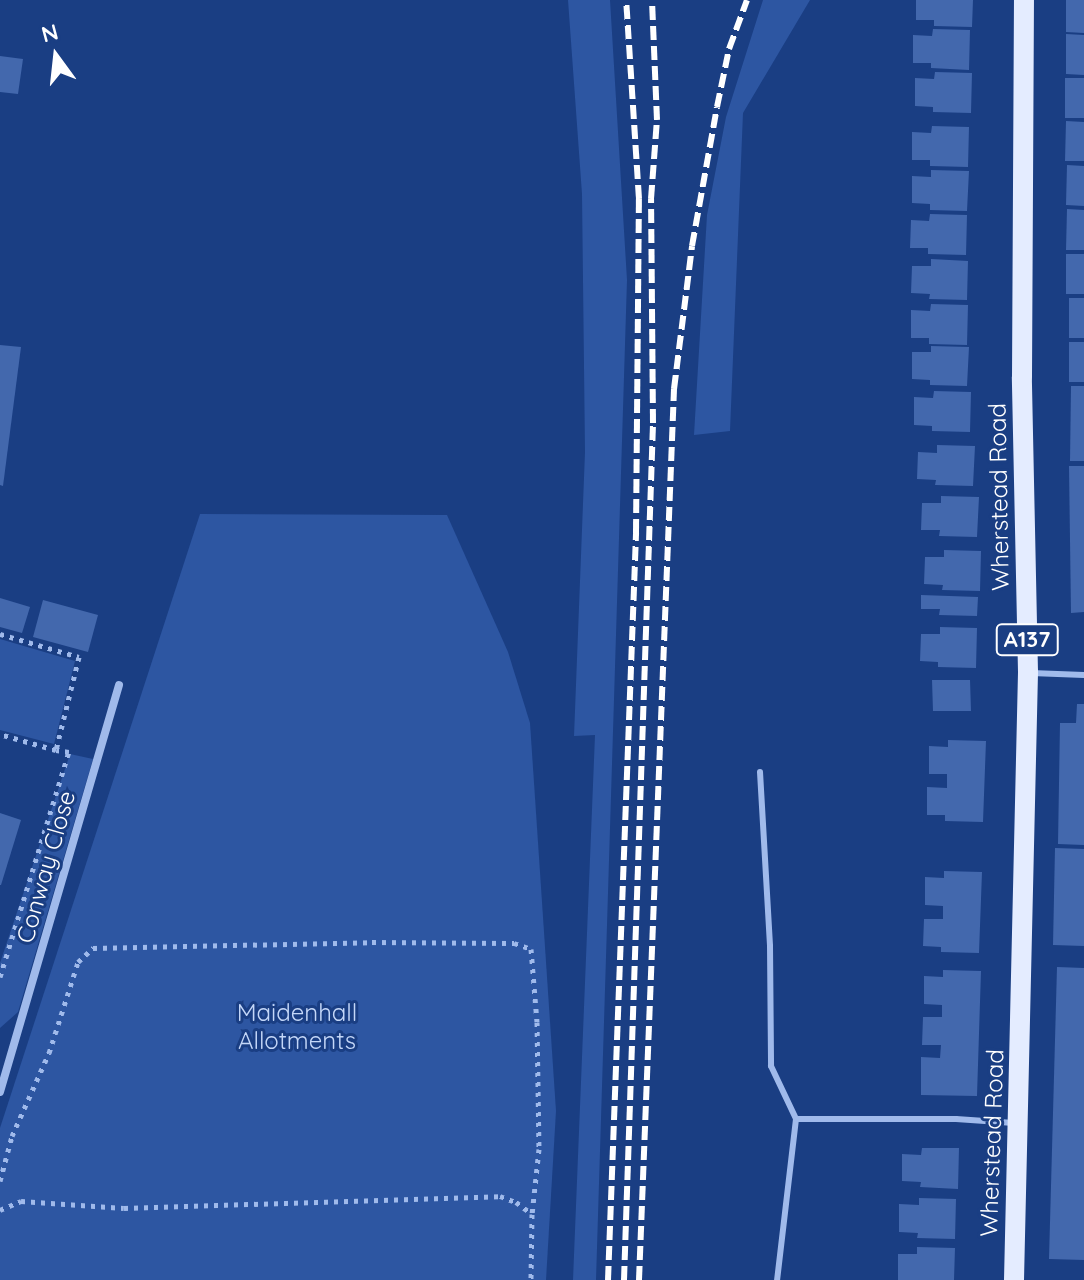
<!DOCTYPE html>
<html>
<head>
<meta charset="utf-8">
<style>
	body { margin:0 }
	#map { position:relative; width:1084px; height:1280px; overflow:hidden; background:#1a3e83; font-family:Quicksand,sans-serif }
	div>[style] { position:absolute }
	.green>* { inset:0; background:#2d56a2 }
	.building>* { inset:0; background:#4368ad }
	.path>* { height:5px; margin-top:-2.5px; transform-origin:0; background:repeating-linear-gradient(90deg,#a0baeb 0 4px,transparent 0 10px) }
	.service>* { height:6px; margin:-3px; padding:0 3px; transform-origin:3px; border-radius:3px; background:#a0baeb }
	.minor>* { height:8px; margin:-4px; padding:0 4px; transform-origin:4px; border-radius:4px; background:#a0baeb }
	.primary>* { height:20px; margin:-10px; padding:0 10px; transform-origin:10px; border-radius:10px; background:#e4ecff }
	.rail>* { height:6px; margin-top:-3px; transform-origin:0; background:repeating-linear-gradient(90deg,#fff 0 14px,transparent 0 20px) }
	span { translate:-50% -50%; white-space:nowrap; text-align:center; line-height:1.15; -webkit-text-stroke:6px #1a3e83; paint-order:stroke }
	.shield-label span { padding:2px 6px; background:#1a3e83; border:2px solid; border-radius:6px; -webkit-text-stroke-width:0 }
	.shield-label { font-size:22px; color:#fff; font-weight:700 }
	.street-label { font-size:24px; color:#fff }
	.park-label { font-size:24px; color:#c4d7f8 }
	.north { position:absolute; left:16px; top:16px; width:80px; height:80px; -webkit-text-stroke:6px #1a3e83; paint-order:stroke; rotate:345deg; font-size:22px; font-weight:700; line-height:32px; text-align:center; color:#fff }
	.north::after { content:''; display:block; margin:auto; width:28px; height:36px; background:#fff; clip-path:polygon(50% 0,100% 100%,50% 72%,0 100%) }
</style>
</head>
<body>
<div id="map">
	<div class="green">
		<i style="clip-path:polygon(568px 0,610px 0,627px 280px,596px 1280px,573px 1280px,595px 735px,574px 736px,585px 452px,582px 194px)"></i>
		<i style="clip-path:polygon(763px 0,810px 0,743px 113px,730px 431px,694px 435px,707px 215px,726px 117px)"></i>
		<i style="clip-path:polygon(200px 514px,447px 515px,508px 652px,530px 723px,556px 1111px,546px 1280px,0 1280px,0 1128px)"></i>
		<i style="clip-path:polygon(0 639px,75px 661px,54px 744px,0 730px)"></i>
		<i style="clip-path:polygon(70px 754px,93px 759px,18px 1012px,0 1028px,0 963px)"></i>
	</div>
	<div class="building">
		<i style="clip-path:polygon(916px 0,973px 0,972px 27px,934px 26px,934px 20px,916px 20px)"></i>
		<i style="clip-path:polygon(1066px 0,1084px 0,1084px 33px,1066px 32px)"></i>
		<i style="clip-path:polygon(933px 29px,970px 30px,969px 70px,931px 68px,931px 63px,913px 63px,913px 35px,932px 36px)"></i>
		<i style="clip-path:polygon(1066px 34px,1084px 35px,1084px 75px,1066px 74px)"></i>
		<i style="clip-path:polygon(0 56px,23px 59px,18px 94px,0 92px)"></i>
		<i style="clip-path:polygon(935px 72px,972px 73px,971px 113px,933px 112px,933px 107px,915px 106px,915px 78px,934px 79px)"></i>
		<i style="clip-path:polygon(1065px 78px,1084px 78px,1084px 118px,1065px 118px)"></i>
		<i style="clip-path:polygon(1066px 121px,1084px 122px,1084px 161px,1065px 161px)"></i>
		<i style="clip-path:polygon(932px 126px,969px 127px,968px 167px,930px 166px,930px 160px,912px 160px,912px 132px,931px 133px)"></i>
		<i style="clip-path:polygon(1067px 165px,1084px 166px,1084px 206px,1066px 205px)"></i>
		<i style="clip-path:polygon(931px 170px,969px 171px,967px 211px,930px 210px,930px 204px,912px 203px,912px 176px,931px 177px)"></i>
		<i style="clip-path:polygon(1067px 209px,1084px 210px,1084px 250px,1066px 250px)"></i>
		<i style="clip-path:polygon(930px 214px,967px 215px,966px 255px,928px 254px,928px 248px,910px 248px,911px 220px,929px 221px)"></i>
		<i style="clip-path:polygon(1066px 254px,1084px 254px,1084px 294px,1066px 294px)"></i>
		<i style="clip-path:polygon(931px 259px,968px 261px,967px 300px,929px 299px,930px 294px,911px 293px,912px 266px,931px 266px)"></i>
		<i style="clip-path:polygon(1069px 298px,1084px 298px,1084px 338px,1069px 338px)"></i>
		<i style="clip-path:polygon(931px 304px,968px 305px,967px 345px,929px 344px,929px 338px,911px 338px,911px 310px,930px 311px)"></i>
		<i style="clip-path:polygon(1069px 342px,1084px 342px,1084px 382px,1069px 382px)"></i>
		<i style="clip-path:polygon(0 345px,21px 347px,3px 486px,0 485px)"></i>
		<i style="clip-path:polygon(931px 346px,969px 347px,967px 386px,930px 385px,930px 380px,912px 379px,912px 352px,931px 352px)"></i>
		<i style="clip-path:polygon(1071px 386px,1084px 386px,1084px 461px,1070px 461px)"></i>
		<i style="clip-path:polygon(934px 391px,971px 392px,970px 432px,932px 431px,932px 426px,914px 425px,914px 397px,933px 398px)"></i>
		<i style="clip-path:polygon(937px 445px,975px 446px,973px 486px,935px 485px,936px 480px,917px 479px,918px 452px,937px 453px)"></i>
		<i style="clip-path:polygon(1069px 466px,1084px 466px,1084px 612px,1071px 613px)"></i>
		<i style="clip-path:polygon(941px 496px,979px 497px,977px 537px,939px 536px,940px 530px,921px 530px,922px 503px,941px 503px)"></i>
		<i style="clip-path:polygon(944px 550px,981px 551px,980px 591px,942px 590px,943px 585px,924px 584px,925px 557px,944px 557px)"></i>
		<i style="clip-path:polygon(921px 595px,978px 597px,977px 616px,939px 615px,940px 609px,921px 609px)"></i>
		<i style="clip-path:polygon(0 598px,30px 607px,22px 633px,0 627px)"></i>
		<i style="clip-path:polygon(43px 600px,98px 615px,88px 652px,33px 637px)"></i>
		<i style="clip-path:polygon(940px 627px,977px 628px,976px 668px,938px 667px,938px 662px,920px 661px,921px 634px,940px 634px)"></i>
		<i style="clip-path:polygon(932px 680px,970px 680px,971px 711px,933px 711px)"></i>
		<i style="clip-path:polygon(1077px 704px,1084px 704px,1084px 845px,1058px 844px,1060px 723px,1076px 723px)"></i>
		<i style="clip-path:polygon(948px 740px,986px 741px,983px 822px,945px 821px,945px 815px,927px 815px,927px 787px,947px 788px,947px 774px,929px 774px,929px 746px,948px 747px)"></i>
		<i style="clip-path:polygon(0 813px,21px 820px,1px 885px,0 885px)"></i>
		<i style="clip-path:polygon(1055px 848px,1084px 849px,1084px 946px,1053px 945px)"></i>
		<i style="clip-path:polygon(944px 871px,982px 872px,979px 953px,941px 952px,941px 947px,923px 946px,924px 919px,943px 919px,943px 906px,925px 905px,925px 877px,944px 878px)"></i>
		<i style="clip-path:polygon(1057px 967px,1084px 968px,1084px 1260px,1049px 1259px)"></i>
		<i style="clip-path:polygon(943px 970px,981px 971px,977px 1096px,921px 1095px,921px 1057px,940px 1058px,941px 1045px,922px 1045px,923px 1017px,942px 1017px,942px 1005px,924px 1004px,924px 976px,943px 977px)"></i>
		<i style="clip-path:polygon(922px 1148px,959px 1148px,958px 1189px,920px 1187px,921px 1182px,902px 1181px,902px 1154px,921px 1155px)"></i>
		<i style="clip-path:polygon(919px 1198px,956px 1199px,955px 1239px,917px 1238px,918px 1233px,899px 1232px,899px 1204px,919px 1205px)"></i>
		<i style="clip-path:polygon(917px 1247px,955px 1248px,954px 1280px,898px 1280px,898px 1254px,917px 1254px)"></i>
	</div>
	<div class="path">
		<i style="left:0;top:634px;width:82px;rotate:16.2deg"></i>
		<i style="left:79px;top:657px;width:96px;rotate:103.9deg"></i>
		<i style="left:56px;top:750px;width:58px;rotate:-164.1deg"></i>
		<i style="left:0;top:977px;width:235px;rotate:-73deg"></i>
		<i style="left:69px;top:752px;width:13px;rotate:-171deg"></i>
		<i style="left:0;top:1181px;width:47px;rotate:-75.1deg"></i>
		<i style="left:12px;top:1136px;width:91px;rotate:-66deg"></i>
		<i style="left:49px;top:1053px;width:96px;rotate:-72.3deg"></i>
		<i style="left:78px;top:962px;width:21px;rotate:-43deg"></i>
		<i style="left:93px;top:948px;width:279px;rotate:-1.2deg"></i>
		<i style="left:372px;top:942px;width:142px;rotate:0.4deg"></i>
		<i style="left:514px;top:943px;width:18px;rotate:19deg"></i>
		<i style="left:531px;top:949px;width:73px;rotate:85.3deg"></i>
		<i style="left:537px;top:1022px;width:127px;rotate:89.1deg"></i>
		<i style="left:539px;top:1149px;width:65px;rotate:96.1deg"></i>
		<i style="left:0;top:1210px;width:23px;rotate:-23deg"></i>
		<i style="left:21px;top:1201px;width:103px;rotate:3.9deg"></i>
		<i style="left:124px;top:1208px;width:376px;rotate:-1.8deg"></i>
		<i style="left:500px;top:1196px;width:17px;rotate:21deg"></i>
		<i style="left:516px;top:1202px;width:20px;rotate:37deg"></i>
		<i style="left:532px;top:1214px;width:66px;rotate:90.9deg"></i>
	</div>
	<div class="service">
		<i style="left:1031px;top:673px;width:53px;rotate:2.2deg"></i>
		<i style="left:760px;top:772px;width:174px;rotate:86.7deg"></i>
		<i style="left:770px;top:946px;width:120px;rotate:89.5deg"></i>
		<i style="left:771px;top:1066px;width:59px;rotate:64.7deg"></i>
		<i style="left:796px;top:1119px;width:162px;rotate:96.7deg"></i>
		<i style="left:796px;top:1119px;width:160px"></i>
		<i style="left:956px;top:1119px;width:58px;rotate:3.9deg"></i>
	</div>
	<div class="minor">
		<i style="left:0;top:1092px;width:424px;rotate:-73.7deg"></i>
	</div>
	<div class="primary">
		<i style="left:1014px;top:1280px;width:608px;rotate:-88.68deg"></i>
		<i style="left:1028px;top:672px;width:295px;rotate:-91.2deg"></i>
		<i style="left:1022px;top:377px;width:377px;rotate:-89.7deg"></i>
	</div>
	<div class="rail">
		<i style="left:608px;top:1280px;width:748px;rotate:-87.85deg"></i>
		<i style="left:636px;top:533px;width:334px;rotate:-89.5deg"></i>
		<i style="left:639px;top:199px;width:199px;rotate:-93.7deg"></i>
		<i style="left:624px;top:1280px;width:857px;rotate:-88.06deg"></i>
		<i style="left:653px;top:423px;width:224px;rotate:-90.5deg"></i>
		<i style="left:651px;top:199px;width:79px;rotate:-85.7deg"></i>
		<i style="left:657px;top:120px;width:120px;rotate:-92.4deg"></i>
		<i style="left:639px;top:1280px;width:892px;rotate:-87.75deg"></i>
		<i style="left:674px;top:389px;width:144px;rotate:-82.8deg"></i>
		<i style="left:692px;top:246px;width:141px;rotate:-79.8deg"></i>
		<i style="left:717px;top:107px;width:59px;rotate:-78.3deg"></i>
		<i style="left:729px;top:49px;width:52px;rotate:-69.8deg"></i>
	</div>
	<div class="shield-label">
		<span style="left:1027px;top:640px">A137</span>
	</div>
	<div class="street-label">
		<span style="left:999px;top:497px;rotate:-91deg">Wherstead Road</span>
		<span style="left:46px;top:867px;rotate:-74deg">Conway Close</span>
		<span style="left:992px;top:1143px;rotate:-88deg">Wherstead Road</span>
	</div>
	<div class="park-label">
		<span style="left:297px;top:1027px">Maidenhall<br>Allotments</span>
	</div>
	<div class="north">N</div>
</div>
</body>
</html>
